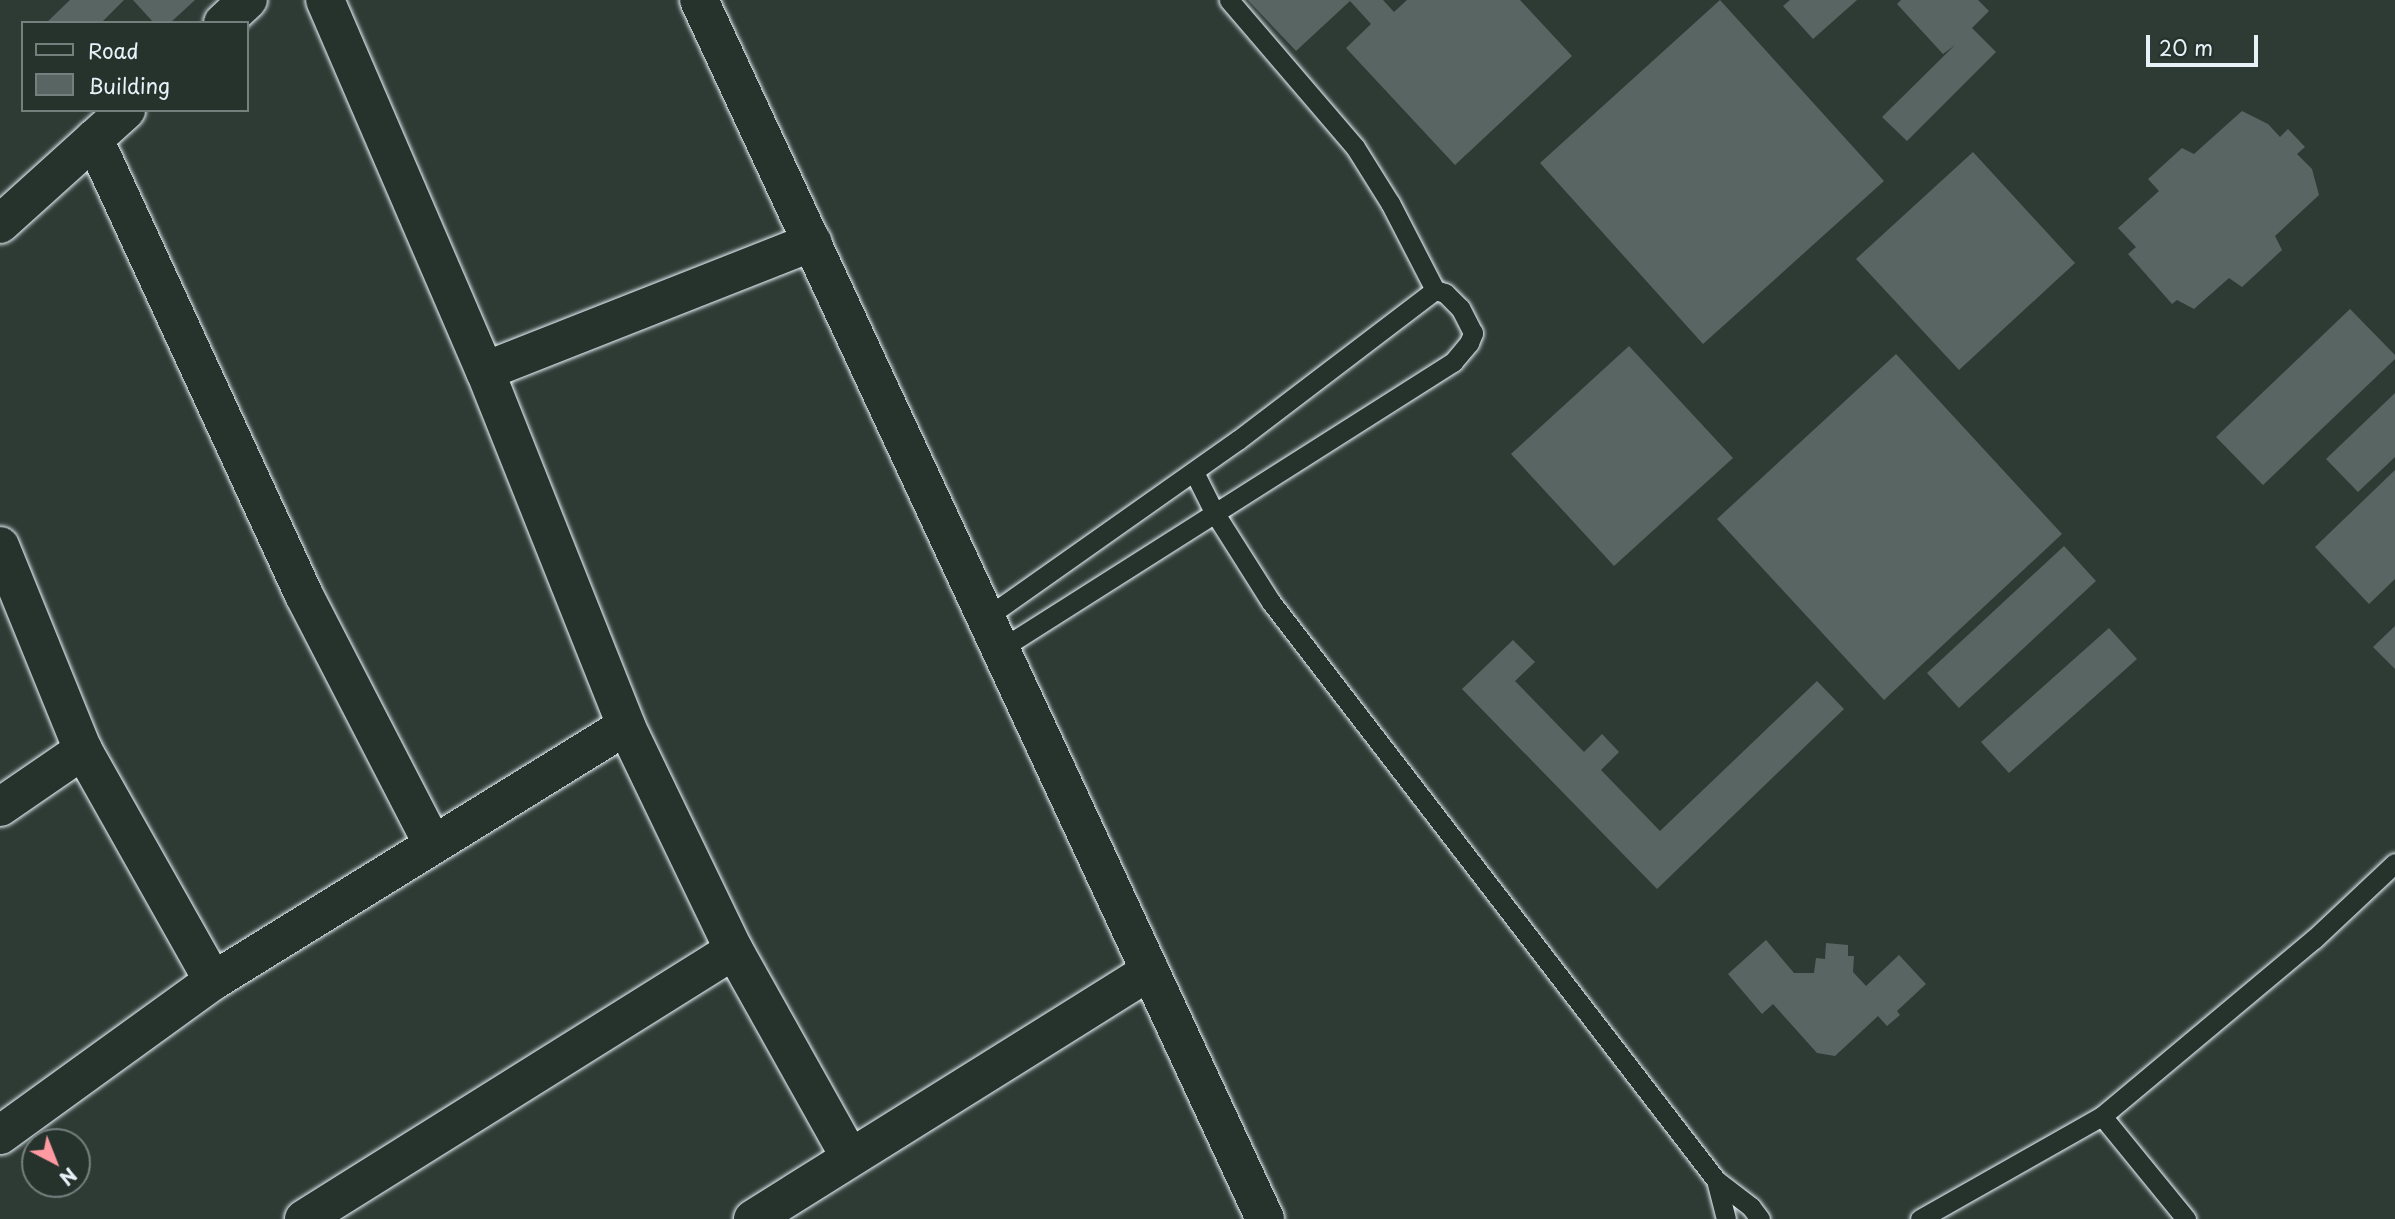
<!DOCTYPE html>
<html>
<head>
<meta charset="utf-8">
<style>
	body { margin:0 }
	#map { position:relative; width:2395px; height:1219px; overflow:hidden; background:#2e3b35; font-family:"Playpen Sans",sans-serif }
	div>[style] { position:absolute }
	.building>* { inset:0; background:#596563 }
	.roads { filter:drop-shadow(0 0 2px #e8f1f8) drop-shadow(0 0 2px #e8f1f8) }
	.service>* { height:19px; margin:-9.5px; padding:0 9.5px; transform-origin:9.5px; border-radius:9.5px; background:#26332d }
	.minor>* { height:38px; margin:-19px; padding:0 19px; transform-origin:19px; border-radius:19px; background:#26332d }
	.tertiary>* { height:38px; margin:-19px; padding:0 19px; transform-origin:19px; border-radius:19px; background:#26332d }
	span { translate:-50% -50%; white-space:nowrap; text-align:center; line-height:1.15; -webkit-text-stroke:5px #26332d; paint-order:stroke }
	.legend { position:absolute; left:21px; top:21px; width:228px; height:91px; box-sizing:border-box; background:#26332d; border:2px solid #747f7e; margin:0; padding:9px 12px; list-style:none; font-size:21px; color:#e8f1f8 }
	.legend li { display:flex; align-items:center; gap:14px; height:35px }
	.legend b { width:35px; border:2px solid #747f7e }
	.north { position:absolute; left:21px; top:1128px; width:70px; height:70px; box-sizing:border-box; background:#26332d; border:2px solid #747f7e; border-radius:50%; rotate:138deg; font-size:19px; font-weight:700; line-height:28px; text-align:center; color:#e8f1f8 }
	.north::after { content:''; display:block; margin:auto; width:24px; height:32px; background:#ff9aa2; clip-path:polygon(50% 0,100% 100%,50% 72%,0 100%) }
	.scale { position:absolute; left:2146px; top:35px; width:112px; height:32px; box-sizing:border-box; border:4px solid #e8f1f8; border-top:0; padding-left:9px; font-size:21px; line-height:24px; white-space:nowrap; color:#e8f1f8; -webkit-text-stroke:5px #26332d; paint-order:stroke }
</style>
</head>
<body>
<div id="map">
	<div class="building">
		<i style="clip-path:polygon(70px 0,124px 0,101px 23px,46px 23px)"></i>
		<i style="clip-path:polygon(133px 0,195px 0,170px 23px,154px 23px)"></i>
		<i style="clip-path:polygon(1248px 0,1383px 0,1394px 12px,1407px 0,1520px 0,1572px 56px,1455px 165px,1346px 48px,1371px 24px,1350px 1px,1296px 51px)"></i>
		<i style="clip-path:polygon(1720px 0,1884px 181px,1703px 344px,1540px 163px)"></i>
		<i style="clip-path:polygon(1790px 0,1857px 0,1813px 39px,1783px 6px)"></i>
		<i style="clip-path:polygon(1901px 0,1978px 0,1989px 11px,1972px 28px,1996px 52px,1907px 141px,1882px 117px,1955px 45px,1943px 54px,1897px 4px)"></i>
		<i style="clip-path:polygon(2242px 111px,2268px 124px,2280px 137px,2288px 129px,2305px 147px,2297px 154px,2312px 169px,2319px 195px,2275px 236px,2282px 250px,2242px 287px,2229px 278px,2194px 309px,2177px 300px,2172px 304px,2128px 254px,2136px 247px,2118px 228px,2159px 191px,2148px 179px,2182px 148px,2194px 154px)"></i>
		<i style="clip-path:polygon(1973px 152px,2075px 263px,1959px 370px,1856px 259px)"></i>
		<i style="clip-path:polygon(2350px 309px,2395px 355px,2395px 359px,2263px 485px,2216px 437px)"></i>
		<i style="clip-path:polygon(1629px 346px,1733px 458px,1614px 566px,1511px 454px)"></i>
		<i style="clip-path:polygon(1896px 354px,2062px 534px,1884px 700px,1717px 519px)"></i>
		<i style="clip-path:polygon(2395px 393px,2395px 457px,2358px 492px,2326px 459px)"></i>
		<i style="clip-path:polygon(2395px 470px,2395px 579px,2369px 604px,2315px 547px)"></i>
		<i style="clip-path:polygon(2064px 546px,2096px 581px,1959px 708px,1927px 673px)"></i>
		<i style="clip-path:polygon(2395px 626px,2395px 669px,2373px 647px)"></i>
		<i style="clip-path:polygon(2109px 628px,2137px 659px,2009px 773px,1981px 742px)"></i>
		<i style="clip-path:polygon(1513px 640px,1535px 662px,1515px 681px,1584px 752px,1602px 734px,1619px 752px,1601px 770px,1660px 831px,1817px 681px,1844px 709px,1657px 889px,1462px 689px)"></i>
		<i style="clip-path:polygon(1766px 940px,1794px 973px,1814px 973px,1816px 958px,1825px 959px,1826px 943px,1848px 945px,1848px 956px,1854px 956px,1853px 972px,1866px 986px,1899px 955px,1926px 984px,1897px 1011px,1900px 1015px,1887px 1026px,1878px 1016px,1835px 1056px,1817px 1053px,1773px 1004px,1762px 1014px,1728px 974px)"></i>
	</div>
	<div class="roads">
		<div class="service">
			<i style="left:1194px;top:472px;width:45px;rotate:63.4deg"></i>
			<i style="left:1214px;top:512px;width:107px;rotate:57.7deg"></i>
			<i style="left:1271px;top:602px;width:729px;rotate:52.41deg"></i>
			<i style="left:1716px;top:1180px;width:44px;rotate:37.6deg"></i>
			<i style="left:1751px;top:1207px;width:15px;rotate:53deg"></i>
			<i style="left:984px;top:619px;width:311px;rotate:-35.2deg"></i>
			<i style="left:1238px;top:440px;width:248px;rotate:-37.3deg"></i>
			<i style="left:999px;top:650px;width:538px;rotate:-32.39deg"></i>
			<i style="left:1453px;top:362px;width:25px;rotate:-50deg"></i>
			<i style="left:1469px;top:343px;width:11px;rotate:-68deg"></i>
			<i style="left:1473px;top:333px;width:28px;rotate:-117deg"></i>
			<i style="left:1460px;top:308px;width:21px;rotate:-135deg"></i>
			<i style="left:1445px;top:293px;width:10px;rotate:-163deg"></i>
			<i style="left:1435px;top:290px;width:98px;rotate:-117.3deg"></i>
			<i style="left:1390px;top:203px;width:66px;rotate:-122deg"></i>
			<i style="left:1355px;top:147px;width:194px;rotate:-130.6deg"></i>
			<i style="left:2102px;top:1116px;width:133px;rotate:50.8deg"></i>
			<i style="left:1716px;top:1180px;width:40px;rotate:75.6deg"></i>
			<i style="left:1920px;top:1219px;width:209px;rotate:-29.5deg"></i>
			<i style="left:2102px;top:1116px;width:276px;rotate:-39.9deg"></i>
			<i style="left:2314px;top:939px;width:111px;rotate:-43.2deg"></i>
		</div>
		<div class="minor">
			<i style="left:325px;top:0;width:404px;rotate:66.7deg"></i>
			<i style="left:485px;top:371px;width:382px;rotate:68.3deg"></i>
			<i style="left:626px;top:726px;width:249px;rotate:64.3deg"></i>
			<i style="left:734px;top:950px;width:236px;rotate:60.8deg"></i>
			<i style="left:223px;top:23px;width:34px;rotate:-43deg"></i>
			<i style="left:94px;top:139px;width:502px;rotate:65.27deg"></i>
			<i style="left:304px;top:595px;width:281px;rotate:62.7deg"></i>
			<i style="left:0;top:224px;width:170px;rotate:-42.1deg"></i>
			<i style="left:485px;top:371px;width:352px;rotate:-21.5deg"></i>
			<i style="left:0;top:546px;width:220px;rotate:67.9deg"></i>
			<i style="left:83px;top:750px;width:265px;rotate:60.6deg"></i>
			<i style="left:0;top:807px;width:101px;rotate:-34.5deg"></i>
			<i style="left:0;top:1135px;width:263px;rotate:-35.9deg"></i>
			<i style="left:213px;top:981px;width:485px;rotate:-31.7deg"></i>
			<i style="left:304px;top:1219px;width:507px;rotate:-32.03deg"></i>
			<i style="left:753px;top:1219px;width:468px;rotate:-32deg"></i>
		</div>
		<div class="tertiary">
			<i style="left:699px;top:0;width:1344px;rotate:65.09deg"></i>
		</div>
	</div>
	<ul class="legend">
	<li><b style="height:9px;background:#26332d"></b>Road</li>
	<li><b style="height:19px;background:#596563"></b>Building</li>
	</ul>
	<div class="north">N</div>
	<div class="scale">20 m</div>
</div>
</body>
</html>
